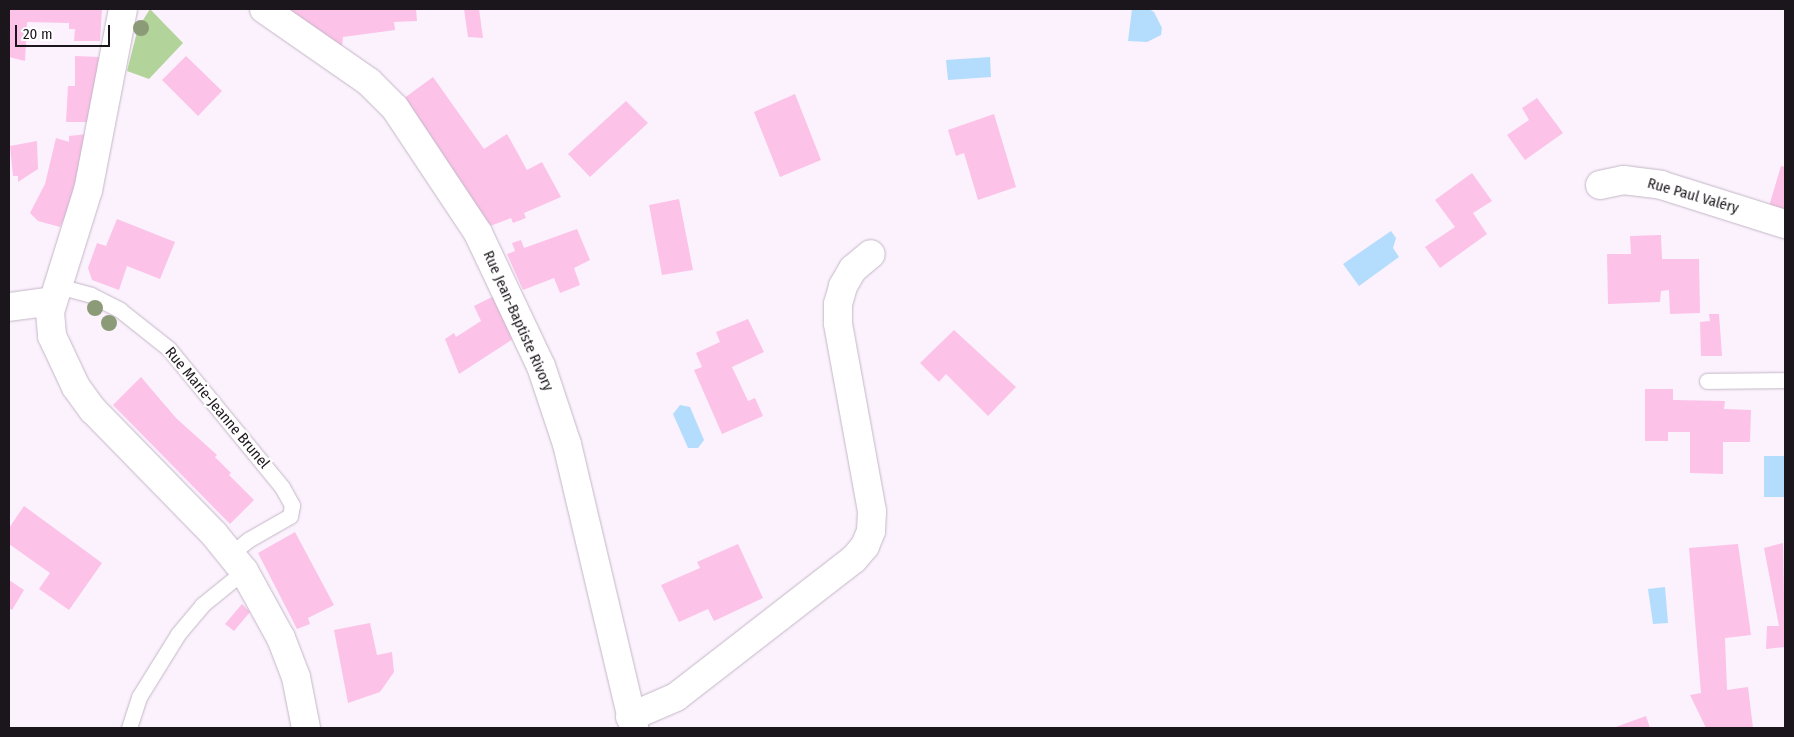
<!DOCTYPE html>
<html>
<head>
<meta charset="utf-8">
<style>
	body { margin:0 }
	#map { position:relative; width:1794px; height:737px; overflow:hidden; background:#fbf2fd; font-family:"Fira Sans Condensed",sans-serif }
	div>[style] { position:absolute }
	.green>* { inset:0; background:#b2d49a }
	.water>* { inset:0; background:#b4ddfd }
	.building>* { inset:0; background:#fcc2e8 }
	.roads { filter:drop-shadow(0 0 1px #c4b6c7) drop-shadow(0 0 1px #c4b6c7) }
	.service>* { height:15px; margin:-7.5px; padding:0 7.5px; transform-origin:7.5px; border-radius:7.5px; background:#fff }
	.minor>* { height:28px; margin:-14px; padding:0 14px; transform-origin:14px; border-radius:14px; background:#fff }
	.tertiary>* { height:28px; margin:-14px; padding:0 14px; transform-origin:14px; border-radius:14px; background:#fff }
	.trees>* { width:16px; height:16px; margin:-8px; border-radius:50%; background:#8b9b77 }
	span { translate:-50% -50%; white-space:nowrap; text-align:center; line-height:1.15; -webkit-text-stroke:4.5px #fff; paint-order:stroke }
	.street-label { font-size:15px; color:#1b161c }
	.frame { position:absolute; inset:0; border:10px solid #1b161c; pointer-events:none }
	.scale { position:absolute; left:15px; top:25px; width:95px; height:22px; box-sizing:border-box; border:2px solid #1b161c; border-top:0; padding-left:6px; font-size:15px; line-height:18px; white-space:nowrap; color:#1b161c; -webkit-text-stroke:4px #fff; paint-order:stroke }
</style>
</head>
<body>
<div id="map">
	<div class="green">
		<i style="clip-path:polygon(150px 9px,183px 43px,149px 79px,127px 71px,138px 28px)"></i>
	</div>
	<div class="water">
		<i style="clip-path:polygon(1132px 9px,1149px 9px,1154px 12px,1162px 28px,1161px 35px,1147px 42px,1128px 41px)"></i>
		<i style="clip-path:polygon(990px 57px,991px 77px,948px 80px,946px 60px)"></i>
		<i style="clip-path:polygon(1391px 231px,1396px 238px,1393px 248px,1399px 257px,1359px 286px,1343px 264px)"></i>
		<i style="clip-path:polygon(680px 405px,690px 407px,704px 440px,698px 448px,688px 448px,673px 414px)"></i>
		<i style="clip-path:polygon(1764px 456px,1785px 456px,1785px 497px,1764px 497px)"></i>
		<i style="clip-path:polygon(1665px 587px,1668px 623px,1653px 624px,1648px 589px)"></i>
	</div>
	<div class="building">
		<i style="clip-path:polygon(9px 9px,102px 9px,100px 41px,74px 41px,75px 29px,69px 29px,69px 23px,27px 22px,25px 61px,9px 57px)"></i>
		<i style="clip-path:polygon(282px 9px,416px 9px,417px 21px,394px 22px,395px 30px,343px 37px,342px 46px)"></i>
		<i style="clip-path:polygon(464px 9px,479px 9px,483px 38px,468px 37px)"></i>
		<i style="clip-path:polygon(75px 56px,99px 57px,90px 122px,66px 122px,68px 86px,75px 86px)"></i>
		<i style="clip-path:polygon(186px 56px,222px 91px,198px 116px,162px 80px)"></i>
		<i style="clip-path:polygon(433px 77px,484px 149px,507px 134px,527px 170px,542px 162px,561px 197px,524px 213px,526px 218px,513px 223px,511px 218px,490px 226px,403px 99px)"></i>
		<i style="clip-path:polygon(795px 94px,821px 160px,780px 177px,754px 112px)"></i>
		<i style="clip-path:polygon(1537px 98px,1563px 133px,1525px 160px,1507px 135px,1529px 120px,1522px 108px)"></i>
		<i style="clip-path:polygon(626px 101px,648px 123px,590px 177px,568px 154px)"></i>
		<i style="clip-path:polygon(994px 114px,1016px 187px,978px 200px,964px 153px,956px 156px,948px 130px)"></i>
		<i style="clip-path:polygon(88px 134px,73px 200px,60px 227px,38px 221px,30px 213px,45px 184px,56px 138px,69px 142px,69px 136px)"></i>
		<i style="clip-path:polygon(37px 141px,38px 169px,18px 182px,18px 176px,13px 176px,10px 146px)"></i>
		<i style="clip-path:polygon(1781px 166px,1785px 167px,1785px 218px,1767px 213px)"></i>
		<i style="clip-path:polygon(1472px 173px,1492px 201px,1473px 213px,1487px 234px,1440px 268px,1425px 247px,1455px 227px,1435px 200px)"></i>
		<i style="clip-path:polygon(679px 199px,693px 270px,662px 275px,649px 205px)"></i>
		<i style="clip-path:polygon(117px 219px,175px 242px,160px 279px,127px 266px,119px 290px,92px 280px,88px 268px,97px 243px,106px 246px)"></i>
		<i style="clip-path:polygon(577px 229px,590px 260px,574px 268px,580px 285px,560px 293px,554px 278px,523px 290px,507px 254px,515px 251px,512px 243px,521px 240px,524px 248px)"></i>
		<i style="clip-path:polygon(1661px 235px,1662px 259px,1699px 259px,1700px 313px,1670px 314px,1669px 290px,1661px 291px,1660px 302px,1608px 304px,1607px 254px,1631px 254px,1630px 236px)"></i>
		<i style="clip-path:polygon(496px 295px,516px 337px,459px 374px,445px 339px,454px 333px,456px 337px,481px 321px,474px 306px)"></i>
		<i style="clip-path:polygon(1709px 314px,1719px 314px,1722px 356px,1701px 356px,1700px 322px,1710px 321px)"></i>
		<i style="clip-path:polygon(748px 319px,764px 352px,732px 367px,748px 401px,755px 398px,763px 416px,722px 434px,694px 370px,702px 367px,696px 353px,720px 342px,716px 332px)"></i>
		<i style="clip-path:polygon(954px 330px,1016px 387px,988px 416px,946px 374px,939px 382px,920px 363px)"></i>
		<i style="clip-path:polygon(141px 377px,176px 418px,217px 455px,215px 457px,231px 473px,229px 475px,254px 500px,230px 524px,113px 405px)"></i>
		<i style="clip-path:polygon(1645px 389px,1673px 389px,1673px 400px,1725px 401px,1724px 409px,1751px 410px,1750px 442px,1723px 442px,1723px 474px,1690px 473px,1690px 432px,1668px 432px,1668px 441px,1645px 441px)"></i>
		<i style="clip-path:polygon(24px 506px,102px 563px,69px 610px,39px 589px,50px 573px,9px 544px,9px 528px)"></i>
		<i style="clip-path:polygon(295px 532px,334px 605px,308px 618px,310px 624px,297px 629px,258px 553px)"></i>
		<i style="clip-path:polygon(1783px 543px,1785px 647px,1766px 649px,1767px 626px,1779px 626px,1764px 548px)"></i>
		<i style="clip-path:polygon(738px 544px,763px 598px,714px 621px,708px 609px,679px 622px,661px 585px,700px 568px,697px 562px)"></i>
		<i style="clip-path:polygon(1738px 544px,1751px 635px,1725px 638px,1727px 690px,1748px 687px,1753px 728px,1706px 728px,1690px 695px,1701px 693px,1689px 548px)"></i>
		<i style="clip-path:polygon(9px 580px,24px 590px,12px 610px,9px 608px)"></i>
		<i style="clip-path:polygon(242px 604px,250px 612px,234px 631px,225px 624px)"></i>
		<i style="clip-path:polygon(370px 623px,377px 655px,392px 652px,394px 672px,380px 692px,348px 703px,334px 630px)"></i>
		<i style="clip-path:polygon(1646px 716px,1650px 728px,1613px 728px)"></i>
	</div>
	<div class="roads">
		<div class="service">
			<i style="left:58px;top:286px;width:34px;rotate:15deg"></i>
			<i style="left:91px;top:295px;width:33px;rotate:27deg"></i>
			<i style="left:120px;top:310px;width:63px;rotate:38.5deg"></i>
			<i style="left:169px;top:349px;width:178px;rotate:50.7deg"></i>
			<i style="left:282px;top:487px;width:21px;rotate:61deg"></i>
			<i style="left:292px;top:505px;width:11px;rotate:100deg"></i>
			<i style="left:290px;top:516px;width:48px;rotate:150.3deg"></i>
			<i style="left:248px;top:540px;width:22px;rotate:141deg"></i>
			<i style="left:1707px;top:381px;width:78px;rotate:-0.7deg"></i>
			<i style="left:129px;top:728px;width:33px;rotate:-72deg"></i>
			<i style="left:139px;top:697px;width:74px;rotate:-58.2deg"></i>
			<i style="left:178px;top:634px;width:38px;rotate:-50deg"></i>
			<i style="left:202px;top:605px;width:54px;rotate:-39deg"></i>
		</div>
		<div class="minor">
			<i style="left:264px;top:9px;width:128px;rotate:34.8deg"></i>
			<i style="left:369px;top:82px;width:37px;rotate:45deg"></i>
			<i style="left:395px;top:108px;width:150px;rotate:56.4deg"></i>
			<i style="left:478px;top:233px;width:147px;rotate:64.7deg"></i>
			<i style="left:541px;top:366px;width:82px;rotate:71.6deg"></i>
			<i style="left:567px;top:444px;width:292px;rotate:76.7deg"></i>
			<i style="left:1600px;top:185px;width:24px;rotate:-12deg"></i>
			<i style="left:1623px;top:180px;width:38px;rotate:7deg"></i>
			<i style="left:1661px;top:185px;width:130px;rotate:17.5deg"></i>
			<i style="left:9px;top:307px;width:44px;rotate:-7.8deg"></i>
			<i style="left:630px;top:717px;width:50px;rotate:-23.5deg"></i>
			<i style="left:676px;top:697px;width:225px;rotate:-37.8deg"></i>
			<i style="left:854px;top:559px;width:17px;rotate:-50deg"></i>
			<i style="left:865px;top:546px;width:16px;rotate:-68deg"></i>
			<i style="left:871px;top:531px;width:20px;rotate:-87deg"></i>
			<i style="left:872px;top:511px;width:191px;rotate:-100.3deg"></i>
			<i style="left:838px;top:323px;width:19px;rotate:-90deg"></i>
			<i style="left:838px;top:304px;width:19px;rotate:-74deg"></i>
			<i style="left:843px;top:286px;width:20px;rotate:-60deg"></i>
			<i style="left:853px;top:269px;width:23px;rotate:-40deg"></i>
		</div>
		<div class="tertiary">
			<i style="left:123px;top:9px;width:184px;rotate:100.9deg"></i>
			<i style="left:88px;top:190px;width:128px;rotate:107.3deg"></i>
			<i style="left:50px;top:312px;width:24px;rotate:85deg"></i>
			<i style="left:52px;top:336px;width:56px;rotate:64.8deg"></i>
			<i style="left:76px;top:387px;width:29px;rotate:54deg"></i>
			<i style="left:93px;top:410px;width:173px;rotate:45.7deg"></i>
			<i style="left:214px;top:534px;width:48px;rotate:51deg"></i>
			<i style="left:244px;top:571px;width:77px;rotate:61.1deg"></i>
			<i style="left:281px;top:638px;width:42px;rotate:69deg"></i>
			<i style="left:296px;top:677px;width:52px;rotate:78.9deg"></i>
		</div>
	</div>
	<div class="trees">
		<i style="left:141px;top:28px"></i>
		<i style="left:95px;top:308px"></i>
		<i style="left:109px;top:323px"></i>
	</div>
	<div class="street-label">
		<span style="left:1693px;top:196px;rotate:16deg">Rue Paul Valéry</span>
		<span style="left:518px;top:321px;rotate:66deg">Rue Jean-Baptiste Rivory</span>
		<span style="left:217px;top:408px;rotate:50deg">Rue Marie-Jeanne Brunel</span>
	</div>
	<div class="frame"></div>
	<div class="scale">20 m</div>
</div>
</body>
</html>
